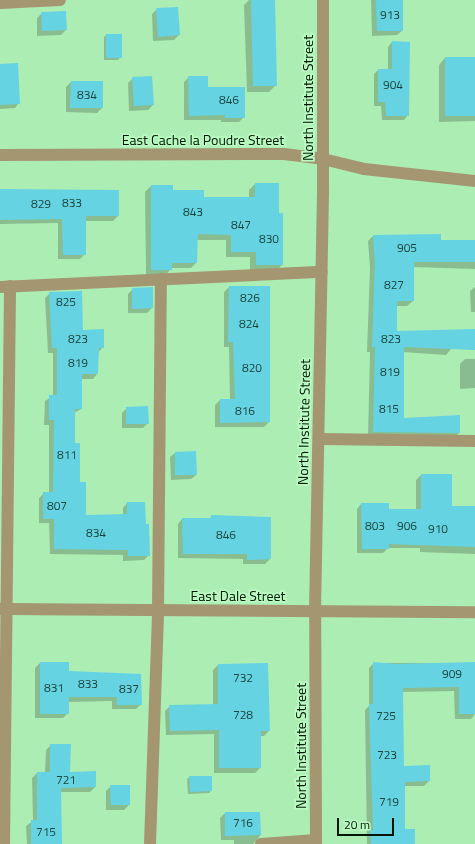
<!DOCTYPE html>
<html>
<head>
<meta charset="utf-8">
<style>
	body { margin:0 }
	#map { position:relative; width:475px; height:844px; overflow:hidden; background:#acedb4; font-family:"Titillium Web",sans-serif }
	div>[style] { position:absolute }
	.shadow>* { inset:0; background:#0003 }
	.building>* { inset:0; background:#66d3e3 }
	.minor>* { height:12px; margin:-6px; padding:0 6px; transform-origin:6px; border-radius:6px; background:#a59672 }
	span { translate:-50% -50%; white-space:nowrap; text-align:center; line-height:1.15; -webkit-text-stroke:3.5px #b9fbc1; paint-order:stroke }
	.number-label { font-size:12px; color:#1a443b }
	.number-label span { -webkit-text-stroke-width:0 }
	.street-label { font-size:14px; color:#001503 }
	.scale { position:absolute; left:337px; top:818px; width:57px; height:18px; box-sizing:border-box; border:2px solid #001503; border-top:0; padding-left:5px; font-size:12px; line-height:14px; white-space:nowrap; color:#001503; -webkit-text-stroke:3px #b9fbc1; paint-order:stroke }
</style>
</head>
<body>
<div id="map">
	<div class="shadow">
		<i style="clip-path:polygon(249px 0,274px 0,276px 85px,269px 92px,247px 92px,244px 5px)"></i>
		<i style="clip-path:polygon(371px 0,402px 0,402px 31px,397px 35px,372px 36px)"></i>
		<i style="clip-path:polygon(157px 9px,179px 35px,174px 40px,153px 41px,152px 14px)"></i>
		<i style="clip-path:polygon(42px 13px,66px 30px,61px 35px,37px 36px,37px 18px)"></i>
		<i style="clip-path:polygon(106px 35px,121px 57px,118px 60px,104px 60px,104px 37px)"></i>
		<i style="clip-path:polygon(392px 42px,408px 115px,404px 120px,382px 120px,381px 106px,374px 106px,374px 74px,378px 70px,388px 70px,388px 47px)"></i>
		<i style="clip-path:polygon(445px 58px,475px 58px,475px 121px,439px 122px,439px 65px)"></i>
		<i style="clip-path:polygon(0 65px,19px 103px,15px 108px,0 109px)"></i>
		<i style="clip-path:polygon(189px 77px,207px 88px,244px 117px,239px 122px,221px 122px,221px 120px,184px 120px,184px 82px)"></i>
		<i style="clip-path:polygon(133px 78px,153px 105px,148px 110px,129px 111px,128px 83px)"></i>
		<i style="clip-path:polygon(71px 82px,102px 82px,102px 108px,97px 113px,66px 112px,66px 87px)"></i>
		<i style="clip-path:polygon(255px 184px,278px 214px,282px 265px,277px 270px,250px 271px,250px 257px,226px 257px,226px 240px,197px 240px,196px 263px,191px 268px,171px 268px,166px 275px,146px 275px,145px 192px,151px 186px,172px 186px,172px 191px,203px 198px,249px 198px,249px 190px)"></i>
		<i style="clip-path:polygon(0 190px,118px 216px,113px 221px,85px 221px,85px 254px,80px 259px,58px 259px,58px 223px,0 224px)"></i>
		<i style="clip-path:polygon(440px 235px,440px 241px,475px 241px,475px 269px,413px 267px,413px 301px,407px 306px,396px 306px,396px 332px,451px 330px,451px 349px,446px 355px,403px 352px,404px 419px,459px 433px,454px 438px,368px 437px,370px 352px,367px 352px,370px 268px,368px 241px,373px 236px)"></i>
		<i style="clip-path:polygon(229px 287px,269px 287px,269px 422px,264px 427px,215px 427px,215px 405px,220px 400px,230px 400px,229px 347px,224px 347px,224px 292px)"></i>
		<i style="clip-path:polygon(475px 287px,475px 312px,471px 312px,470px 291px)"></i>
		<i style="clip-path:polygon(152px 288px,152px 308px,147px 313px,128px 313px,128px 294px,133px 289px)"></i>
		<i style="clip-path:polygon(50px 293px,82px 331px,103px 347px,98px 353px,97px 374px,93px 379px,81px 379px,81px 409px,74px 413px,74px 444px,85px 516px,123px 515px,123px 508px,127px 503px,145px 524px,149px 555px,144px 560px,123px 561px,123px 555px,50px 554px,49px 523px,39px 523px,39px 498px,44px 493px,49px 493px,49px 425px,44px 425px,45px 401px,53px 396px,53px 353px,48px 353px,45px 298px)"></i>
		<i style="clip-path:polygon(465px 359px,475px 359px,475px 388px,460px 389px,460px 364px)"></i>
		<i style="clip-path:polygon(127px 408px,148px 423px,143px 428px,122px 428px,122px 413px)"></i>
		<i style="clip-path:polygon(175px 453px,196px 475px,191px 479px,171px 480px,170px 457px)"></i>
		<i style="clip-path:polygon(421px 475px,451px 507px,475px 507px,475px 554px,420px 552px,420px 548px,388px 548px,383px 553px,357px 553px,357px 509px,361px 504px,388px 510px,416px 510px,416px 480px)"></i>
		<i style="clip-path:polygon(212px 516px,270px 559px,265px 564px,243px 564px,243px 559px,178px 558px,178px 524px,182px 519px,209px 519px)"></i>
		<i style="clip-path:polygon(40px 663px,68px 672px,141px 704px,136px 709px,112px 709px,112px 701px,68px 702px,68px 713px,63px 718px,35px 718px,35px 668px)"></i>
		<i style="clip-path:polygon(374px 663px,475px 663px,475px 714px,471px 719px,455px 719px,454px 691px,402px 692px,403px 767px,429px 781px,424px 786px,404px 786px,404px 830px,414px 844px,367px 844px,365px 710px,369px 706px,369px 668px)"></i>
		<i style="clip-path:polygon(267px 664px,269px 731px,264px 736px,260px 736px,260px 768px,255px 773px,214px 773px,214px 734px,166px 735px,165px 711px,170px 706px,213px 705px,213px 670px,218px 665px)"></i>
		<i style="clip-path:polygon(51px 745px,69px 773px,95px 787px,90px 792px,60px 792px,60px 844px,27px 844px,26px 826px,33px 821px,32px 778px,37px 773px,45px 773px,46px 750px)"></i>
		<i style="clip-path:polygon(190px 777px,211px 791px,209px 793px,188px 794px,187px 779px)"></i>
		<i style="clip-path:polygon(111px 786px,129px 805px,124px 810px,106px 810px,106px 791px)"></i>
		<i style="clip-path:polygon(225px 813px,259px 813px,260px 836px,253px 844px,234px 844px,234px 840px,221px 840px,220px 818px)"></i>
	</div>
	<div class="building">
		<i style="clip-path:polygon(251px 0,275px 0,277px 86px,253px 86px)"></i>
		<i style="clip-path:polygon(376px 0,403px 0,403px 31px,377px 31px)"></i>
		<i style="clip-path:polygon(178px 7px,180px 35px,158px 37px,156px 8px)"></i>
		<i style="clip-path:polygon(66px 11px,67px 30px,42px 31px,41px 12px)"></i>
		<i style="clip-path:polygon(106px 34px,122px 34px,122px 58px,106px 58px)"></i>
		<i style="clip-path:polygon(392px 41px,410px 42px,409px 116px,386px 116px,385px 102px,378px 102px,378px 69px,392px 69px)"></i>
		<i style="clip-path:polygon(445px 57px,475px 57px,475px 116px,445px 116px)"></i>
		<i style="clip-path:polygon(18px 63px,20px 104px,0 105px,0 64px)"></i>
		<i style="clip-path:polygon(152px 76px,154px 105px,134px 106px,132px 77px)"></i>
		<i style="clip-path:polygon(188px 76px,208px 76px,208px 87px,245px 87px,245px 118px,225px 118px,225px 115px,189px 116px)"></i>
		<i style="clip-path:polygon(71px 81px,103px 81px,103px 108px,70px 108px)"></i>
		<i style="clip-path:polygon(255px 183px,279px 183px,279px 213px,283px 213px,283px 265px,256px 265px,256px 252px,231px 252px,231px 235px,198px 234px,197px 263px,172px 263px,172px 270px,151px 270px,151px 185px,173px 185px,173px 190px,204px 190px,204px 197px,255px 197px)"></i>
		<i style="clip-path:polygon(0 189px,119px 190px,119px 216px,86px 216px,86px 255px,63px 255px,62px 219px,0 220px)"></i>
		<i style="clip-path:polygon(441px 234px,441px 240px,475px 240px,475px 262px,414px 262px,414px 301px,397px 301px,397px 331px,475px 329px,475px 350px,404px 347px,404px 418px,460px 415px,460px 433px,373px 432px,375px 347px,372px 347px,375px 262px,373px 235px)"></i>
		<i style="clip-path:polygon(229px 286px,270px 286px,270px 422px,220px 423px,220px 399px,235px 399px,233px 342px,228px 342px)"></i>
		<i style="clip-path:polygon(153px 287px,153px 308px,132px 309px,132px 288px)"></i>
		<i style="clip-path:polygon(82px 291px,83px 330px,104px 329px,104px 348px,99px 348px,98px 374px,82px 374px,82px 409px,75px 409px,75px 443px,80px 443px,80px 482px,86px 482px,86px 515px,127px 514px,127px 502px,145px 502px,146px 524px,149px 524px,150px 556px,128px 556px,128px 550px,54px 549px,54px 519px,43px 519px,43px 492px,53px 492px,54px 420px,49px 420px,49px 395px,57px 395px,57px 348px,52px 348px,49px 292px)"></i>
		<i style="clip-path:polygon(148px 406px,149px 424px,126px 424px,126px 407px)"></i>
		<i style="clip-path:polygon(196px 451px,197px 475px,175px 475px,175px 452px)"></i>
		<i style="clip-path:polygon(421px 474px,452px 474px,452px 506px,475px 506px,475px 547px,389px 544px,389px 549px,362px 549px,361px 503px,389px 503px,389px 509px,421px 509px)"></i>
		<i style="clip-path:polygon(211px 515px,271px 517px,271px 559px,247px 560px,247px 554px,183px 554px,182px 518px,211px 518px)"></i>
		<i style="clip-path:polygon(40px 662px,69px 662px,69px 671px,141px 674px,142px 705px,117px 705px,117px 697px,69px 697px,69px 714px,40px 714px)"></i>
		<i style="clip-path:polygon(373px 662px,396px 664px,475px 662px,475px 714px,459px 714px,459px 687px,403px 688px,404px 766px,430px 765px,430px 781px,405px 782px,405px 829px,415px 829px,415px 844px,371px 844px,370px 830px,373px 830px,369px 704px,373px 704px)"></i>
		<i style="clip-path:polygon(268px 663px,270px 731px,261px 731px,261px 768px,219px 768px,219px 730px,170px 731px,169px 705px,218px 704px,218px 664px)"></i>
		<i style="clip-path:polygon(50px 744px,71px 744px,70px 772px,96px 771px,96px 787px,61px 788px,62px 844px,31px 844px,31px 820px,37px 820px,37px 772px,50px 772px)"></i>
		<i style="clip-path:polygon(189px 776px,212px 776px,212px 791px,190px 792px)"></i>
		<i style="clip-path:polygon(110px 785px,130px 785px,130px 805px,111px 805px)"></i>
		<i style="clip-path:polygon(225px 812px,260px 812px,261px 835px,225px 836px)"></i>
	</div>
	<div class="minor">
		<i style="left:0;top:3px;width:60px;rotate:-2.9deg"></i>
		<i style="left:0;top:155px;width:284px;rotate:-0.2deg"></i>
		<i style="left:284px;top:154px;width:39px;rotate:7deg"></i>
		<i style="left:323px;top:159px;width:42px;rotate:13.7deg"></i>
		<i style="left:364px;top:169px;width:112px;rotate:6.2deg"></i>
		<i style="left:0;top:287px;width:322px;rotate:-2.7deg"></i>
		<i style="left:319px;top:439px;width:156px;rotate:0.7deg"></i>
		<i style="left:1px;top:609px;width:474px;rotate:0.4deg"></i>
		<i style="left:4px;top:844px;width:558px;rotate:-89.38deg"></i>
		<i style="left:150px;top:844px;width:234px;rotate:-88deg"></i>
		<i style="left:158px;top:610px;width:331px;rotate:-89.5deg"></i>
		<i style="left:261px;top:844px;width:55px;rotate:-4.2deg"></i>
		<i style="left:316px;top:844px;width:233px;rotate:-90.2deg"></i>
		<i style="left:315px;top:611px;width:422px;rotate:-88.9deg"></i>
		<i style="left:323px;top:189px;width:189px;rotate:-90deg"></i>
	</div>
	<div class="number-label">
		<span style="left:390px;top:15px">913</span>
		<span style="left:393px;top:85px">904</span>
		<span style="left:87px;top:95px">834</span>
		<span style="left:229px;top:100px">846</span>
		<span style="left:72px;top:203px">833</span>
		<span style="left:41px;top:204px">829</span>
		<span style="left:193px;top:212px">843</span>
		<span style="left:241px;top:225px">847</span>
		<span style="left:269px;top:239px">830</span>
		<span style="left:407px;top:248px">905</span>
		<span style="left:394px;top:285px">827</span>
		<span style="left:250px;top:298px">826</span>
		<span style="left:66px;top:302px">825</span>
		<span style="left:249px;top:324px">824</span>
		<span style="left:78px;top:339px">823</span>
		<span style="left:391px;top:339px">823</span>
		<span style="left:78px;top:363px">819</span>
		<span style="left:252px;top:368px">820</span>
		<span style="left:390px;top:372px">819</span>
		<span style="left:389px;top:409px">815</span>
		<span style="left:245px;top:411px">816</span>
		<span style="left:67px;top:455px">811</span>
		<span style="left:57px;top:506px">807</span>
		<span style="left:375px;top:526px">803</span>
		<span style="left:407px;top:526px">906</span>
		<span style="left:438px;top:529px">910</span>
		<span style="left:96px;top:533px">834</span>
		<span style="left:226px;top:535px">846</span>
		<span style="left:452px;top:674px">909</span>
		<span style="left:243px;top:678px">732</span>
		<span style="left:88px;top:684px">833</span>
		<span style="left:54px;top:688px">831</span>
		<span style="left:129px;top:689px">837</span>
		<span style="left:243px;top:715px">728</span>
		<span style="left:386px;top:716px">725</span>
		<span style="left:387px;top:755px">723</span>
		<span style="left:66px;top:780px">721</span>
		<span style="left:389px;top:802px">719</span>
		<span style="left:243px;top:823px">716</span>
		<span style="left:46px;top:832px">715</span>
	</div>
	<div class="street-label">
		<span style="left:308px;top:98px;rotate:-90deg">North Institute Street</span>
		<span style="left:203px;top:140px">East Cache la Poudre Street</span>
		<span style="left:304px;top:422px;rotate:-89deg">North Institute Street</span>
		<span style="left:238px;top:596px">East Dale Street</span>
		<span style="left:301px;top:746px;rotate:-90deg">North Institute Street</span>
	</div>
	<div class="scale">20 m</div>
</div>
</body>
</html>
